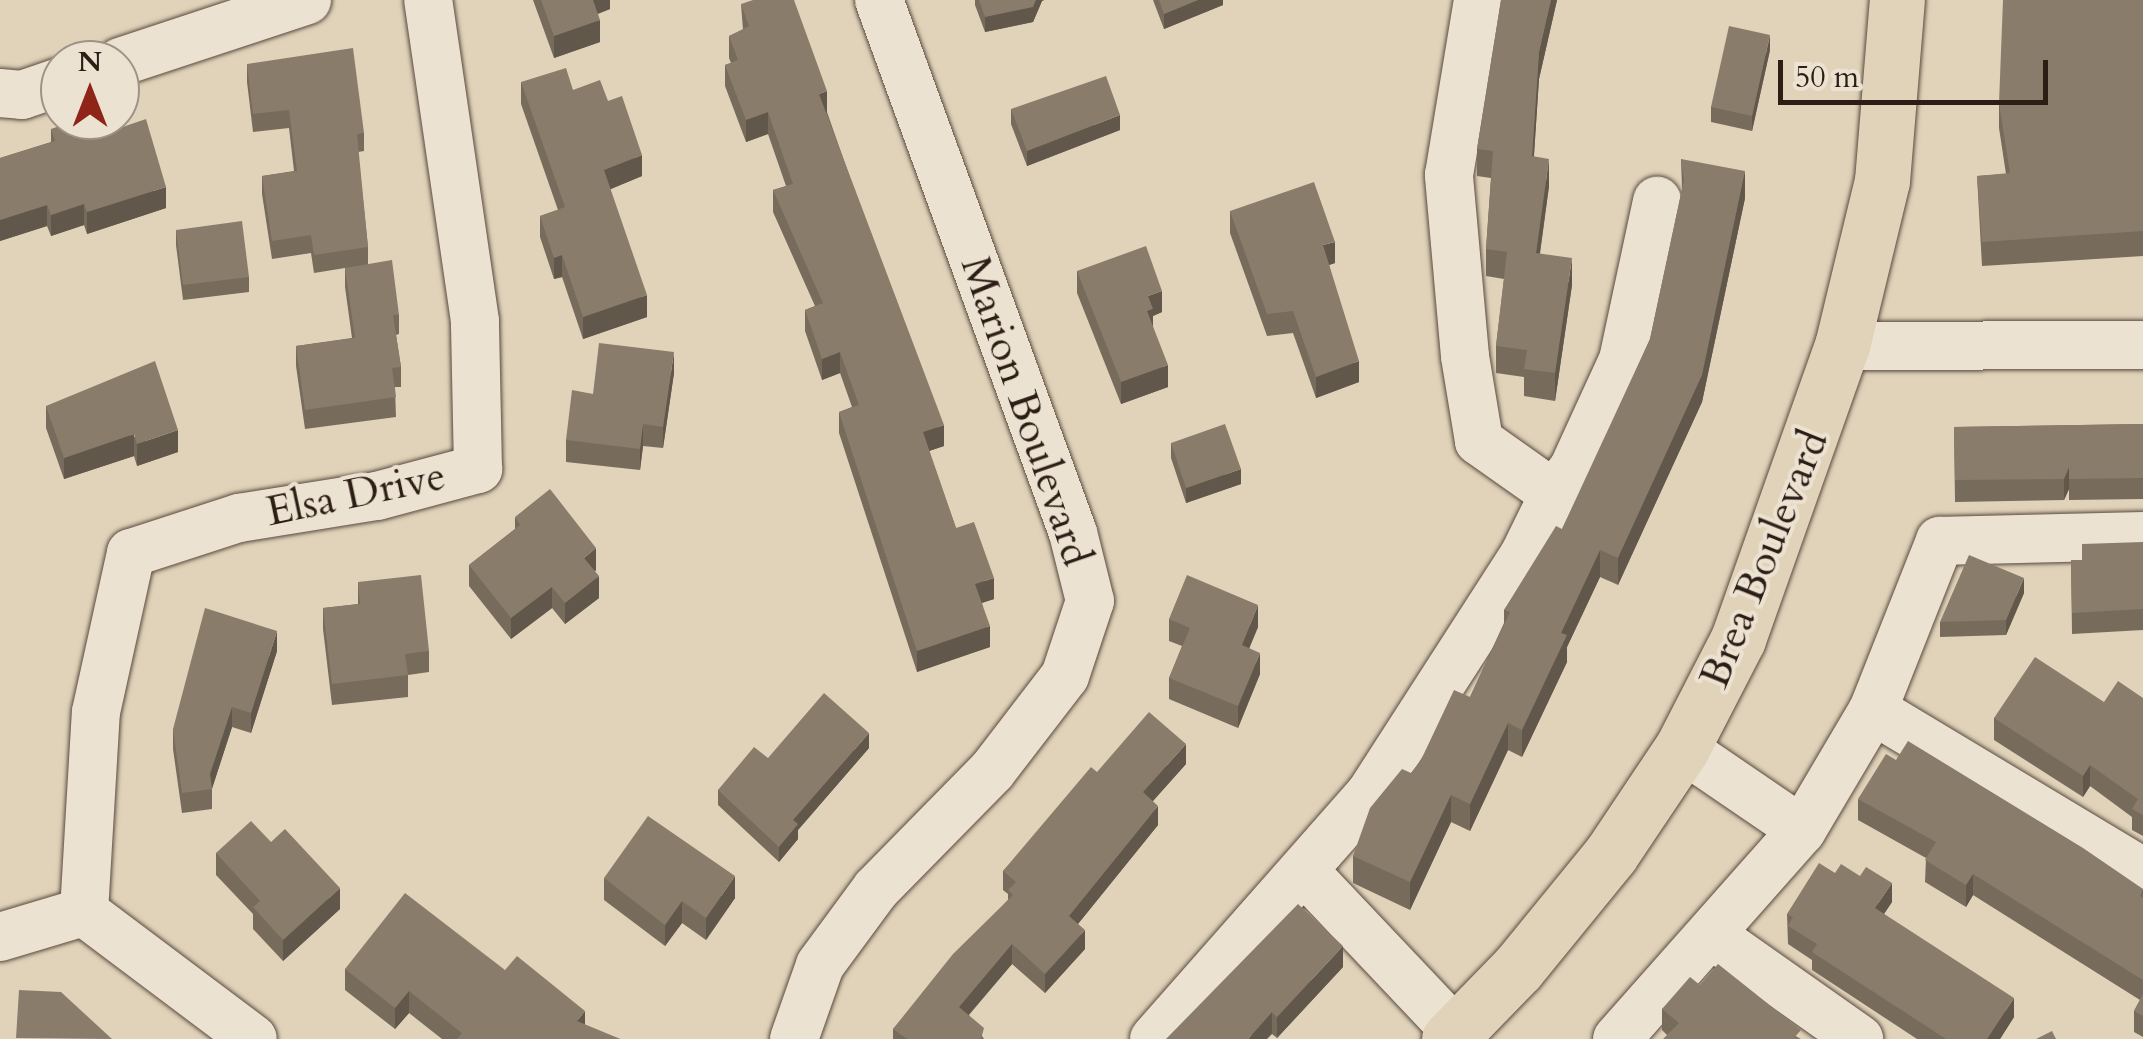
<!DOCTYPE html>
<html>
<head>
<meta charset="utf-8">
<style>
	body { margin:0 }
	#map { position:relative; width:2143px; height:1039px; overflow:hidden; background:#e1d3ba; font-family:Cardo,serif }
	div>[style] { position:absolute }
	.roads { filter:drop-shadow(0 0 2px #594a3e) drop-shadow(0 0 2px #594a3e) }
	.minor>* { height:48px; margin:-24px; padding:0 24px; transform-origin:24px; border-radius:24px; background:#ece2d2 }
	.major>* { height:55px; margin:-27.5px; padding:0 27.5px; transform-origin:27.5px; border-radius:27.5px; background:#e1d3ba }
	.wall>* { inset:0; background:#776b5c }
	.shaded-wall>* { inset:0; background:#61574b }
	.building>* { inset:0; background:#8a7c6b }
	span { translate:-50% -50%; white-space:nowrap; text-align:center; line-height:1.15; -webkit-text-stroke:8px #ece2d2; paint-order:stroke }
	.street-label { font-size:42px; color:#2c1d15 }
	.north { position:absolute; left:40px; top:40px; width:100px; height:100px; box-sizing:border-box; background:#ece2d2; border:2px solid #9f9386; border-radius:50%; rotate:0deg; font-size:28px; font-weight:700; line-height:40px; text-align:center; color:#2c1d15 }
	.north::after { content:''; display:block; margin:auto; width:35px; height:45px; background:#8f2418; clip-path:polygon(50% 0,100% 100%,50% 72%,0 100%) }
	.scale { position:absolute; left:1778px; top:60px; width:270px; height:45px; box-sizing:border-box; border:5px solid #2c1d15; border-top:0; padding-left:12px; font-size:30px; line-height:35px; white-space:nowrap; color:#2c1d15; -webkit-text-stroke:8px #ece2d2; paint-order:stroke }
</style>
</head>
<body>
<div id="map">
	<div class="roads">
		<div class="minor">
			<i style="left:120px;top:62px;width:197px;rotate:-18.3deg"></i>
			<i style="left:0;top:93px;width:22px;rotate:5deg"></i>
			<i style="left:22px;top:95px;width:40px;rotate:-18.9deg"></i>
			<i style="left:1842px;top:346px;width:301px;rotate:-0.2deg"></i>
			<i style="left:1554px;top:494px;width:34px;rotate:-53deg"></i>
			<i style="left:1574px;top:467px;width:118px;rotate:-65.4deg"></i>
			<i style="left:1623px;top:360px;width:163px;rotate:-77.9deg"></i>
			<i style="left:1873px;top:710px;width:315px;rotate:31deg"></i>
			<i style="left:1682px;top:748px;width:145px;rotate:34.3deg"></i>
			<i style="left:1304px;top:871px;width:221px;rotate:46.6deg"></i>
			<i style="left:84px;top:912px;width:200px;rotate:-86.6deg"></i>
			<i style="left:96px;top:712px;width:163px;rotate:-77.6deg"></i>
			<i style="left:131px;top:553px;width:114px;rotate:-18deg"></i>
			<i style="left:239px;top:518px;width:140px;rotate:-9.1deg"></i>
			<i style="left:377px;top:496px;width:105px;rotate:-15deg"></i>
			<i style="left:478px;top:469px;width:148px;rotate:-91.2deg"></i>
			<i style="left:475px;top:321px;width:324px;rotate:-98.3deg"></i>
			<i style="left:1713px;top:936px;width:179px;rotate:35.2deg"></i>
			<i style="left:0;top:937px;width:88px;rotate:-16.6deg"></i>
			<i style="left:84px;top:912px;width:211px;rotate:36.9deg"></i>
			<i style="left:794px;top:1039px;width:78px;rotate:-70.6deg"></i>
			<i style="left:820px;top:965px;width:94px;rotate:-53.6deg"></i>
			<i style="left:876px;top:889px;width:165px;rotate:-45.5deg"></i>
			<i style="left:992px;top:771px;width:120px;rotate:-52.5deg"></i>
			<i style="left:1065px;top:676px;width:79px;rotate:-71.6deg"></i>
			<i style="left:1090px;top:601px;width:70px;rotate:-104deg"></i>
			<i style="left:1073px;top:533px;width:567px;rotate:-110deg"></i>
			<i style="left:1154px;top:1039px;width:327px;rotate:-48.6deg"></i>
			<i style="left:1370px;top:794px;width:282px;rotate:-57.2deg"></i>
			<i style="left:1523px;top:557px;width:70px;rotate:-63.8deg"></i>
			<i style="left:1554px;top:494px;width:92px;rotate:-144.8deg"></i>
			<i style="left:1479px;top:441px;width:86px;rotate:-99.4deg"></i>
			<i style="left:1465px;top:356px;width:182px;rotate:-95.1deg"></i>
			<i style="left:1449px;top:175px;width:177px;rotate:-80.6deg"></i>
			<i style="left:1617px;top:1039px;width:279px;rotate:-48.5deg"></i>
			<i style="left:1802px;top:830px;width:139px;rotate:-59.4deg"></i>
			<i style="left:1873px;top:710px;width:182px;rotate:-68.4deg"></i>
			<i style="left:1940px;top:541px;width:203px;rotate:-1.4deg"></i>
		</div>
		<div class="major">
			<i style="left:1449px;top:1039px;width:99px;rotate:-45.8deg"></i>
			<i style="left:1518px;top:968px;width:147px;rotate:-50.8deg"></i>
			<i style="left:1611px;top:854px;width:128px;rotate:-56.2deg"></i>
			<i style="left:1682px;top:748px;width:123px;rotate:-62.8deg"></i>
			<i style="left:1738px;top:639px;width:311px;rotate:-70.5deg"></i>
			<i style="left:1842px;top:346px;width:170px;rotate:-76.4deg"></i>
			<i style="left:1882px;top:181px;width:182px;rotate:-85.3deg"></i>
		</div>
	</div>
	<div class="wall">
		<i style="clip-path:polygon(533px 0,610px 0,610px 9px,598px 14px,600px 42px,554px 58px)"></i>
		<i style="clip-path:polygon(975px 0,1044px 0,1042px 1px,1033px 22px,985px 32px,975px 5px)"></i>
		<i style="clip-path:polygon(1153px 0,1223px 0,1223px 5px,1164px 29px)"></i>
		<i style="clip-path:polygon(1501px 0,1557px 0,1539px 79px,1534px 156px,1549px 186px,1540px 254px,1572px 285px,1555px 401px,1524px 396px,1524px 377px,1496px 373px,1496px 346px,1504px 279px,1486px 276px,1486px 249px,1491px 178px,1477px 176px,1477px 149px)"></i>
		<i style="clip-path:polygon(2143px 0,2143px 256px,1982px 266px,1977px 176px,2006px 174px,1999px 128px,1999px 103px)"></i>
		<i style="clip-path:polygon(741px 4px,827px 112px,944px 446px,929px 451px,956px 528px,994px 599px,982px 603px,990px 647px,917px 672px,839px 433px,839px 412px,852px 407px,840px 373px,822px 380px,805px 331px,805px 310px,815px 306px,773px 212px,773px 190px,786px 186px,768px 134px,746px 142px,725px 86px,725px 65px,731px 63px,729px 58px,729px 36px,743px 30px)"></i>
		<i style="clip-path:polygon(1770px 50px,1752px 131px,1711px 122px,1711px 107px)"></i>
		<i style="clip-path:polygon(247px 64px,364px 133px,364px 151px,358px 152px,368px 247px,368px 264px,399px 315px,399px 334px,396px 335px,401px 367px,401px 387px,395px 387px,396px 417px,305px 429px,296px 366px,296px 346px,352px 338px,345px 287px,345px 268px,314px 273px,311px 253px,272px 259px,262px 194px,262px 176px,294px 171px,289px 128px,253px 132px,247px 82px)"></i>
		<i style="clip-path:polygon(521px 82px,573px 90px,608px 101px,642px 176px,610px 189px,647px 317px,583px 339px,562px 277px,554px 279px,540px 237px,540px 216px,558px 210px,521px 104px)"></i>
		<i style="clip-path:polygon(1011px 109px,1120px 130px,1027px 166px,1011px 124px)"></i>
		<i style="clip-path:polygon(51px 129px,108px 132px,166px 208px,87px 234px,84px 225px,51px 236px,47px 226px,0 241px,0 158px,51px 142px)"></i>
		<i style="clip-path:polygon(1681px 159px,1745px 198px,1702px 402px,1618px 585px,1600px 577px,1567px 647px,1567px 662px,1522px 757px,1508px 750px,1470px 831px,1451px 822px,1410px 910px,1353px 883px,1353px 856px,1411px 773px,1470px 697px,1504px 623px,1504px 610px,1562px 529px,1603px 444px,1650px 339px,1682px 189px)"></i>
		<i style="clip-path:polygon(1230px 211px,1335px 263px,1329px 265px,1359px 382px,1316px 398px,1293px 333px,1267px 336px,1230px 233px)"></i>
		<i style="clip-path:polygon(176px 230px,249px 277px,249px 292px,183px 300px,176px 245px)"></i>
		<i style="clip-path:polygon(1077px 271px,1162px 312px,1153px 316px,1153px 327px,1168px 387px,1121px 404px,1077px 293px)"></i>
		<i style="clip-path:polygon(674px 373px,663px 448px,643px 446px,640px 470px,566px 462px,566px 440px,593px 394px)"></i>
		<i style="clip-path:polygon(46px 406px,178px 452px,137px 466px,134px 456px,64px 479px,46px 428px)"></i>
		<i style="clip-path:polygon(2143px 424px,2143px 499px,2069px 500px,2069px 489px,2064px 500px,1955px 502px,1954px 427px)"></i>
		<i style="clip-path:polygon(1171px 443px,1241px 484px,1186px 503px,1171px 458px)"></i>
		<i style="clip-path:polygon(515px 517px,596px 570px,595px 571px,599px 598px,565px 624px,552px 608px,511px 639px,469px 586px,469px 565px,515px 529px)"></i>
		<i style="clip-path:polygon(2143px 542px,2143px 630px,2072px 634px,2071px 560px,2082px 560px)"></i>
		<i style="clip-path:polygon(358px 582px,429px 651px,429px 672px,408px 675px,408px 697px,332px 705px,323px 629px,323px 608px,358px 604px)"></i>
		<i style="clip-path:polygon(2024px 593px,2006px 635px,1940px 637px,1940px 622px)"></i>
		<i style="clip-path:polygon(1169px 619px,1258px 627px,1249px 648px,1260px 674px,1238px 728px,1169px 699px,1169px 678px,1182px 646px,1169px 641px)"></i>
		<i style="clip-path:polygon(277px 651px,251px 733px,232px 727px,212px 788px,212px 809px,182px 813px,173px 749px,173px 729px)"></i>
		<i style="clip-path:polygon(2143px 698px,2143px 836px,2132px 830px,2132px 817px,2090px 786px,2083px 797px,1994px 740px,1994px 718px)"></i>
		<i style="clip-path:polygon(869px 748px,798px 830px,798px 839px,779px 862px,718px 805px,718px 790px,768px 758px)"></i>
		<i style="clip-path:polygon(1186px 764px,1153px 801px,1158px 825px,1078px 924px,1085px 949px,1045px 993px,1012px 964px,969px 1015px,984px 1039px,893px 1039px,893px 1029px,1008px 900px,1008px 894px,1003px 890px,1003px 871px,1097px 772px)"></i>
		<i style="clip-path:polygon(1858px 799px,2143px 889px,2143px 1037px,2134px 1032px,2134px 1011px,2140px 1000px,1973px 895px,1966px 907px,1925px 882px,1926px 858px,1858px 820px)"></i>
		<i style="clip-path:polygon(271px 842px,340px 909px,283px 961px,253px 929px,253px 914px,216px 875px,216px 853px)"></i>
		<i style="clip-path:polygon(604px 878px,735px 898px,706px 940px,682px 923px,665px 946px,604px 900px)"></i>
		<i style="clip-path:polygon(1892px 902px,1884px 914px,2014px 1017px,2000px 1039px,1917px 1039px,1812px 970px,1812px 960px,1788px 944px,1787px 914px)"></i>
		<i style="clip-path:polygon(1343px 967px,1277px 1038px,1272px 1034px,1166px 1039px)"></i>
		<i style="clip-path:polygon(345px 969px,505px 970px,585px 1025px,620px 1039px,442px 1039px,409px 1013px,395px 1029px,345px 990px)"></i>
		<i style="clip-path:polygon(1700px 985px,1801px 1039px,1667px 1035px,1662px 1030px,1662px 1009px)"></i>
	</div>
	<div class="shaded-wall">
		<i style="clip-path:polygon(591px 0,610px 0,610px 9px,591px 16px)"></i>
		<i style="clip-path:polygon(1036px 0,1044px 0,1042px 1px,1033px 22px,985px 32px,985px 17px)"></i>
		<i style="clip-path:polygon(1198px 0,1223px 0,1223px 5px,1164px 29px,1164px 14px)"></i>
		<i style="clip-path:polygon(1551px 0,1557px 0,1539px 79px,1532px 183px,1532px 156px,1539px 52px)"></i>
		<i style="clip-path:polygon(600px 20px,600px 42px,554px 58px,554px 36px)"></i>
		<i style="clip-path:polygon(1770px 35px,1770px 50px,1752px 131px,1752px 116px)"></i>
		<i style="clip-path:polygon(827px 91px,827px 112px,819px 115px,819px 94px)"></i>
		<i style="clip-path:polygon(768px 112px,768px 134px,746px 142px,746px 120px)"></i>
		<i style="clip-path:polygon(1120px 115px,1120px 130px,1027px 166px,1027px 151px)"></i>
		<i style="clip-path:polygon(642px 155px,642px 176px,604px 192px,604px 170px)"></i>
		<i style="clip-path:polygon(1549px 159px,1549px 186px,1536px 280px,1536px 253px)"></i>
		<i style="clip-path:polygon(1745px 171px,1745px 198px,1702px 402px,1618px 585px,1618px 558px)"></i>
		<i style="clip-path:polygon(166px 187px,166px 208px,87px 234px,87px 212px)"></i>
		<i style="clip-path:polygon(84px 204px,84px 225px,51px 236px,51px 215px)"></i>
		<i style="clip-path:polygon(47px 205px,47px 226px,0 241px,0 220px)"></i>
		<i style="clip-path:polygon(1335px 242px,1335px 263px,1323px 267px,1323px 245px)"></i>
		<i style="clip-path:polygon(562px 255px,562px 277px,554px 279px,554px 258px)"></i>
		<i style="clip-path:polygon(1572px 258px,1572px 285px,1555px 401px,1555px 373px)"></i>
		<i style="clip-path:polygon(1162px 291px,1162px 312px,1153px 316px,1153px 330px,1147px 311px,1148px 296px)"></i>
		<i style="clip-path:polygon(647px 295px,647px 317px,583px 339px,583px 317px)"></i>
		<i style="clip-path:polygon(674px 352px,674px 373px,663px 448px,663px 427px)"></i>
		<i style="clip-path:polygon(840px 352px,840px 373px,822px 380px,822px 359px)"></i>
		<i style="clip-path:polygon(1359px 361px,1359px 382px,1316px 398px,1316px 377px)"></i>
		<i style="clip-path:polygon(1168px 365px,1168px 387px,1121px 404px,1121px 382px)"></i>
		<i style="clip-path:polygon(643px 424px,643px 446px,640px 470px,640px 449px)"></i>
		<i style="clip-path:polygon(944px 425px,944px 446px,923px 453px,923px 432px)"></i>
		<i style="clip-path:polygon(178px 430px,178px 452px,137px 466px,137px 444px)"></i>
		<i style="clip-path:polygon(134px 434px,134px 456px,64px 479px,64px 458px)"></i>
		<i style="clip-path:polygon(2069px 467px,2069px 489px,2064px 500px,2064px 479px)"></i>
		<i style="clip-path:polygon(1241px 469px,1241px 484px,1186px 503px,1186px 488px)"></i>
		<i style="clip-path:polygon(596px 548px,596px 570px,584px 579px,584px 558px)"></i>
		<i style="clip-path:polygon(1600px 550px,1600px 577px,1567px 647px,1567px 662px,1522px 757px,1522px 730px,1561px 633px)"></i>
		<i style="clip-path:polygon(599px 576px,599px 598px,565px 624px,565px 603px)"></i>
		<i style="clip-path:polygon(994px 578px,994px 599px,975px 605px,975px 584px)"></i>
		<i style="clip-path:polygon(2024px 578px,2024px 593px,2006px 635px,2006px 620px)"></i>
		<i style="clip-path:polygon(552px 587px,552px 608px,511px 639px,511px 618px)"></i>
		<i style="clip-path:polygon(1258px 605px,1258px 627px,1242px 666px,1242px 645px)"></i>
		<i style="clip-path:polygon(990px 626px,990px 647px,917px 672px,917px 651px)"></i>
		<i style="clip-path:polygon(277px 631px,277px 651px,251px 733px,251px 713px)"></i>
		<i style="clip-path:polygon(1260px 653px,1260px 674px,1238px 728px,1238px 706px)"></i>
		<i style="clip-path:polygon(232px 707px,232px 727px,212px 789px,210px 774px)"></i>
		<i style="clip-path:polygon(1508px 723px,1508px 750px,1470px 831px,1470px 804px)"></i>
		<i style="clip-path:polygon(869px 733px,869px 748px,798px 830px,798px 839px,779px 862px,779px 847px,793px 820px)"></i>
		<i style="clip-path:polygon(1186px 744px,1186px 764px,1143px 812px,1143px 792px)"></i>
		<i style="clip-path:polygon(2090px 765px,2090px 786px,2083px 797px,2083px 776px)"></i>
		<i style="clip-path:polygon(1451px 795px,1451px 822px,1410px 910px,1410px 882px)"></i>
		<i style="clip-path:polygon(1158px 806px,1158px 825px,1069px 935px,1069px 916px)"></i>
		<i style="clip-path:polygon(1973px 874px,1973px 895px,1966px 907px,1966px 885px)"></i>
		<i style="clip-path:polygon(735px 876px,735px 898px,706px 940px,706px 918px)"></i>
		<i style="clip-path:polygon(1892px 883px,1892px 902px,1875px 927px,1875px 908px)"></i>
		<i style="clip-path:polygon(340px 888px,340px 909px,283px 961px,283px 940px)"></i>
		<i style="clip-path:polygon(682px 901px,682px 923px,665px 946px,665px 925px)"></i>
		<i style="clip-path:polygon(1085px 930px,1085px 949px,1045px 993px,1045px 974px)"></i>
		<i style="clip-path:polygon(1012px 944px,1012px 964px,959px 1026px,959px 1007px)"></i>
		<i style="clip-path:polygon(1343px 946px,1343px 967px,1277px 1038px,1277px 1017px)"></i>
		<i style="clip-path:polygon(409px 991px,409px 1013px,395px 1029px,395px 1008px)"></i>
		<i style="clip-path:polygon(2014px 998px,2014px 1017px,2000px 1039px,1987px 1039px)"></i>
		<i style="clip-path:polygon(585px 1011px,585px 1032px,577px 1021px)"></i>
		<i style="clip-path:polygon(1272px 1012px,1272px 1034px,1267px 1039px,1248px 1039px)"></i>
	</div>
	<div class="building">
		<i style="clip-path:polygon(541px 0,593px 0,600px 20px,554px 36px)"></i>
		<i style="clip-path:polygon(753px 0,794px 0,827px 91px,819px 94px,944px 425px,923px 432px,956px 528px,974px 522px,994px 578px,975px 584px,990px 626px,917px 651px,839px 412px,859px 405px,840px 352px,822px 359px,805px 310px,823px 303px,773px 190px,793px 184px,768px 112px,746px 120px,725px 65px,738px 60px,729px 36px,749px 26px,741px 4px)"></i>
		<i style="clip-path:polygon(979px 0,1036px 0,1033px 7px,985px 17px)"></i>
		<i style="clip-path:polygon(1159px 0,1198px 0,1164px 14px)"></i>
		<i style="clip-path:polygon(1501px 0,1551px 0,1539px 52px,1532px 156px,1549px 159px,1536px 253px,1572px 258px,1555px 373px,1524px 369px,1527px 350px,1496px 346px,1507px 252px,1486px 249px,1493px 151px,1477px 149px)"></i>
		<i style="clip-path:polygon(2003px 0,2143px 0,2143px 231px,1982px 242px,1977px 176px,2010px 173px,1999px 103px)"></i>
		<i style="clip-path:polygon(1729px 26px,1770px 35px,1752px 116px,1711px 107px)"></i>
		<i style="clip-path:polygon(353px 48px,364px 133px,357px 134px,368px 247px,314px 255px,311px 235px,272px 241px,262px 176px,297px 171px,289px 110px,253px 114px,247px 64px)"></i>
		<i style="clip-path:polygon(566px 68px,573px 90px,600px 80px,608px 101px,622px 96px,642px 155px,604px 170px,647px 295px,583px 317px,562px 255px,554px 258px,540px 216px,565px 207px,521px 82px)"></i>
		<i style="clip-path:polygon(1106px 76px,1120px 115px,1027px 151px,1011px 109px)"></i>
		<i style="clip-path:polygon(146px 119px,166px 187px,87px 212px,84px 204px,51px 215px,47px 205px,0 220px,0 158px,55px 141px,51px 129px,77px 120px,104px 120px,108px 132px)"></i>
		<i style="clip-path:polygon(1681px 159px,1745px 171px,1702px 375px,1618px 558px,1600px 550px,1561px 633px,1567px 635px,1522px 730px,1508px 723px,1470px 804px,1451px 795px,1410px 882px,1353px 856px,1370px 808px,1402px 769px,1411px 773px,1420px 762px,1454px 690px,1470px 697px,1510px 612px,1504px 610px,1556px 526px,1562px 529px,1650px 339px,1684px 180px)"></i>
		<i style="clip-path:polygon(1314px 182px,1335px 242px,1323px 245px,1359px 361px,1316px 377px,1293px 311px,1267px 314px,1230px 211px)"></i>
		<i style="clip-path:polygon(242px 221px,249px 277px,183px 285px,176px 230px)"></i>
		<i style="clip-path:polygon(1146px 246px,1162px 291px,1148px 296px,1153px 309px,1147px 311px,1168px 365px,1121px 382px,1077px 271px)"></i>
		<i style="clip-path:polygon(392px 260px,399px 315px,393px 315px,401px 367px,392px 368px,396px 397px,305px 410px,296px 346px,355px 338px,345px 268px)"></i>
		<i style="clip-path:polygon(599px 343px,674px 352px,663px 427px,643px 424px,640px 449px,566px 440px,572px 390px,593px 394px)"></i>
		<i style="clip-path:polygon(155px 361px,178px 430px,137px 444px,134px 434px,64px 458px,46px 406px)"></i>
		<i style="clip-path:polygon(1225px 424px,1241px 469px,1186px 488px,1171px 443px)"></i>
		<i style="clip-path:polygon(2143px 424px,2143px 478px,2069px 479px,2069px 467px,2064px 479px,1955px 480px,1954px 427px)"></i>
		<i style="clip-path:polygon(550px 489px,596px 548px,584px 558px,599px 576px,565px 603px,552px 587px,511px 618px,469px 565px,520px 525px,515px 517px)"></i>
		<i style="clip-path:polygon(2143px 542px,2143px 609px,2072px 613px,2071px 560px,2082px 560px,2082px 544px)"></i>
		<i style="clip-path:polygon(1969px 555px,2024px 578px,2006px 620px,1940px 622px)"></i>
		<i style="clip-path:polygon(421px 575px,429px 651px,405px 654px,408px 675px,332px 684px,323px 608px,360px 604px,358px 582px)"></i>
		<i style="clip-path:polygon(1187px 575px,1258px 605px,1242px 645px,1260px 653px,1238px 706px,1169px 678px,1190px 628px,1169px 619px)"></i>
		<i style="clip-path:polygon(205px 608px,277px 631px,251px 713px,232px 707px,210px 774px,212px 789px,182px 793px,173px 729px)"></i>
		<i style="clip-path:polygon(2035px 657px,2104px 702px,2118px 681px,2143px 698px,2143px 815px,2132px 809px,2138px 799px,2090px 765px,2083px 776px,1994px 718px)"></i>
		<i style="clip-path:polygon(824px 693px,869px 733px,793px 820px,798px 824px,779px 847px,718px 790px,754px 747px,768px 758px)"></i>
		<i style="clip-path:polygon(1149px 712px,1186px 744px,1143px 792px,1158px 806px,1069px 916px,1085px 930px,1045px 974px,1012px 944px,959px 1007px,984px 1028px,981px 1039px,907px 1039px,893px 1029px,953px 954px,1013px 895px,1008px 890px,1016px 882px,1003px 871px,1091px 767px,1097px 772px)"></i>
		<i style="clip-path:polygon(1908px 741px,2083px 848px,2143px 889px,2140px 896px,2143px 898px,2143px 980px,1973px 874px,1966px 885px,1925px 860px,1936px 842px,1858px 799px,1886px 754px,1896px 760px)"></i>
		<i style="clip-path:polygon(648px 816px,735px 876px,706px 918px,682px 901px,665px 925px,604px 878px)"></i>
		<i style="clip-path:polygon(251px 821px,271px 842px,285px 829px,340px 888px,283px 940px,253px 907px,260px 901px,216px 853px)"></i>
		<i style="clip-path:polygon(1819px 863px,1835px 873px,1841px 864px,1860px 876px,1866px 867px,1892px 883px,1875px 908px,2014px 998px,1987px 1039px,1946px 1039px,1812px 952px,1817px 944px,1788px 926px,1793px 917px,1787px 914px)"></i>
		<i style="clip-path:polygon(405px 893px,505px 970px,517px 956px,585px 1011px,577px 1021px,620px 1039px,457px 1039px,462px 1033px,409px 991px,395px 1008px,345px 969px)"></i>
		<i style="clip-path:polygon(1298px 904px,1343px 946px,1277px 1017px,1272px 1012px,1248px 1039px,1166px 1039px)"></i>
		<i style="clip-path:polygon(1718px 964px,1801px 1030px,1793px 1039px,1663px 1039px,1679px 1023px,1662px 1009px,1690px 977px,1700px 985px)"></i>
		<i style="clip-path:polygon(19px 990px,61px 992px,112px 1039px,16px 1038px)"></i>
		<i style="clip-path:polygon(2143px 994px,2143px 1016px,2134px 1011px)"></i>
		<i style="clip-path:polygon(2052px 1031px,2056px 1039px,2036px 1039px)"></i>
	</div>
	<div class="street-label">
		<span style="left:1026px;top:411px;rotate:71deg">Marion Boulevard</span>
		<span style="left:356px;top:494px;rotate:-12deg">Elsa Drive</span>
		<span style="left:1764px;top:559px;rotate:-68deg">Brea Boulevard</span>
	</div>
	<div class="north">N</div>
	<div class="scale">50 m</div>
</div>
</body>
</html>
